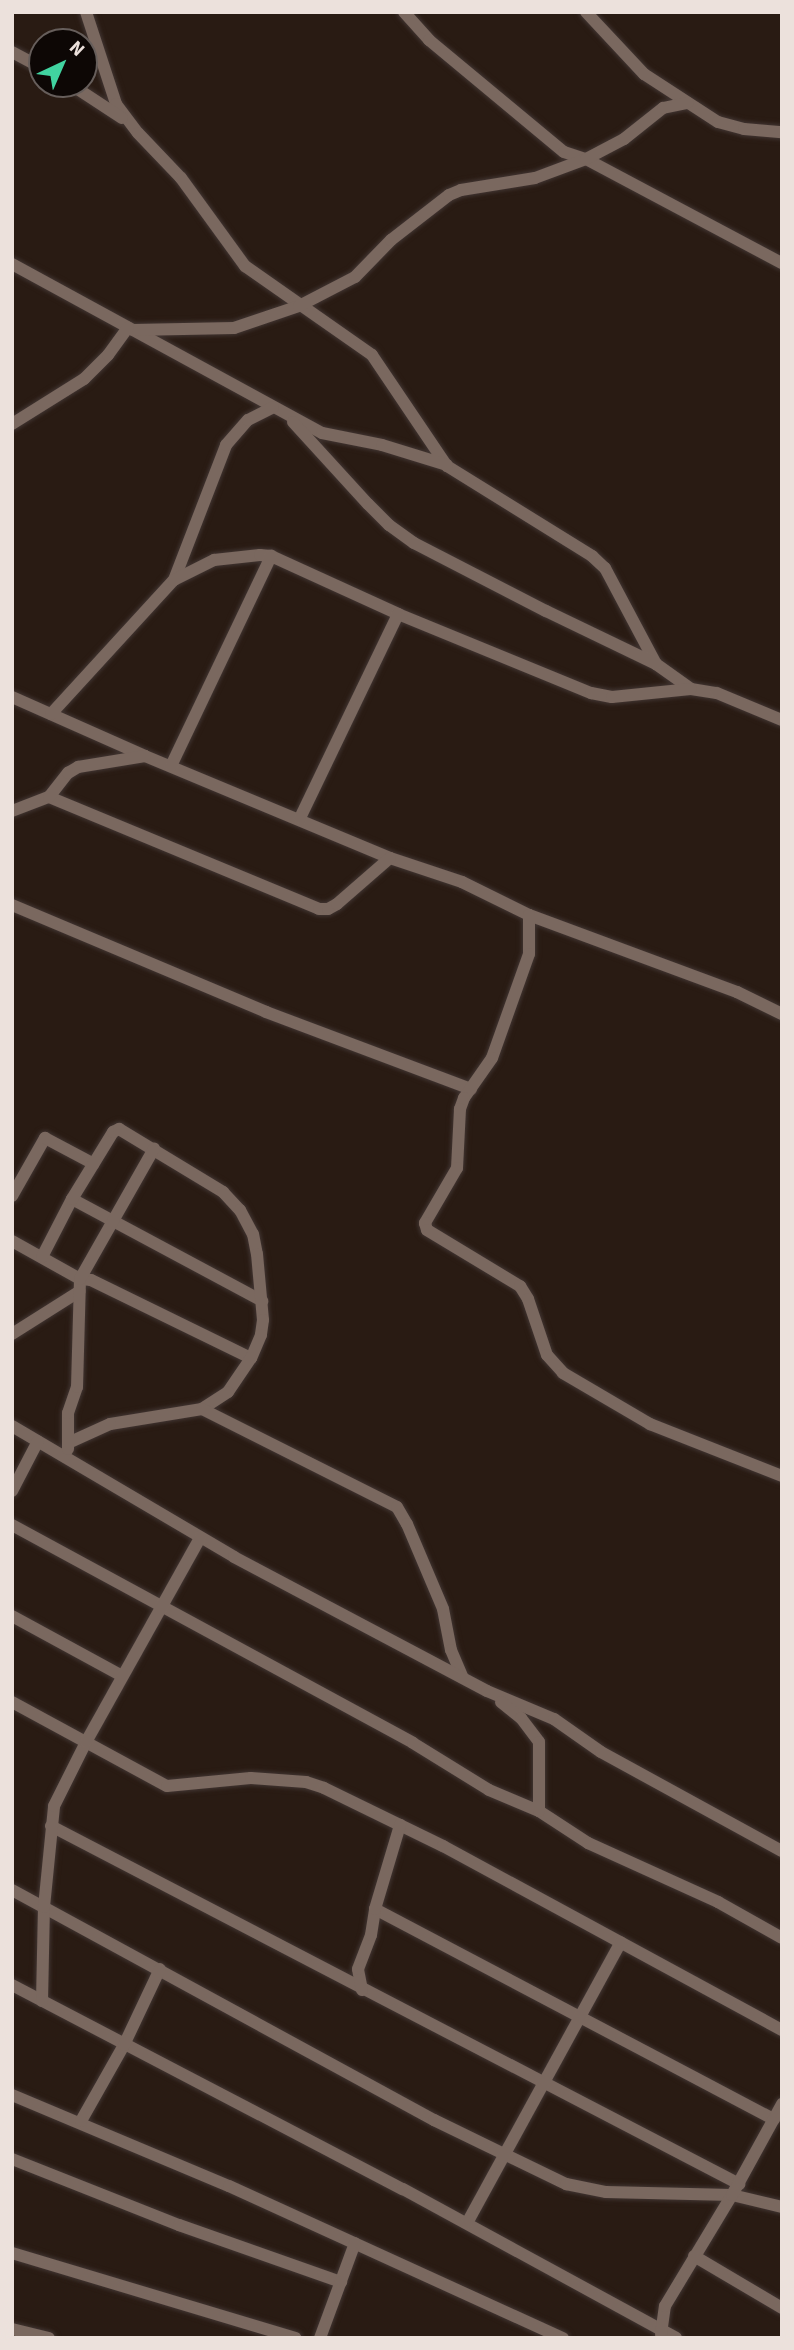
<!DOCTYPE html>
<html>
<head>
<meta charset="utf-8">
<style>
	body { margin:0 }
	#map { position:relative; width:794px; height:2350px; overflow:hidden; background:#291b13; font-family:"Source Sans 3",sans-serif }
	div>[style] { position:absolute }
	.roads { filter:drop-shadow(0 0 2px #413532) drop-shadow(0 0 2px #413532) }
	.minor>* { height:12px; margin:-6px; padding:0 6px; transform-origin:6px; border-radius:6px; background:#7a685f }
	span { translate:-50% -50%; white-space:nowrap; text-align:center; line-height:1.15; -webkit-text-stroke:7px #0d0705; paint-order:stroke }
	.frame { position:absolute; inset:0; border:14px solid #ece1dc; pointer-events:none }
	.north { position:absolute; left:28px; top:28px; width:70px; height:70px; box-sizing:border-box; background:#0d0705; border:2px solid #665e5b; border-radius:50%; rotate:44deg; font-size:19px; font-weight:700; line-height:28px; text-align:center; color:#ece1dc }
	.north::after { content:''; display:block; margin:auto; width:24px; height:32px; background:#41d4a1; clip-path:polygon(50% 0,100% 100%,50% 72%,0 100%) }
</style>
</head>
<body>
<div id="map">
	<div class="roads">
		<div class="minor">
			<i style="left:86px;top:12px;width:97px;rotate:71.9deg"></i>
			<i style="left:116px;top:104px;width:36px;rotate:53deg"></i>
			<i style="left:138px;top:133px;width:62px;rotate:46.3deg"></i>
			<i style="left:181px;top:178px;width:109px;rotate:54deg"></i>
			<i style="left:245px;top:266px;width:155px;rotate:35deg"></i>
			<i style="left:372px;top:355px;width:134px;rotate:56deg"></i>
			<i style="left:447px;top:466px;width:171px;rotate:31.8deg"></i>
			<i style="left:592px;top:556px;width:18px;rotate:43deg"></i>
			<i style="left:605px;top:568px;width:109px;rotate:62deg"></i>
			<i style="left:656px;top:664px;width:43px;rotate:35.5deg"></i>
			<i style="left:691px;top:689px;width:26px;rotate:9deg"></i>
			<i style="left:717px;top:693px;width:70px;rotate:22.6deg"></i>
			<i style="left:404px;top:12px;width:38px;rotate:48deg"></i>
			<i style="left:429px;top:40px;width:175px;rotate:39.7deg"></i>
			<i style="left:564px;top:152px;width:23px;rotate:18deg"></i>
			<i style="left:586px;top:159px;width:222px;rotate:28deg"></i>
			<i style="left:586px;top:12px;width:85px;rotate:46.9deg"></i>
			<i style="left:644px;top:74px;width:88px;rotate:33deg"></i>
			<i style="left:718px;top:122px;width:27px;rotate:15deg"></i>
			<i style="left:744px;top:129px;width:38px;rotate:5deg"></i>
			<i style="left:12px;top:52px;width:34px;rotate:28deg"></i>
			<i style="left:70px;top:84px;width:62px;rotate:33.2deg"></i>
			<i style="left:12px;top:264px;width:353px;rotate:28.6deg"></i>
			<i style="left:322px;top:433px;width:61px;rotate:11.3deg"></i>
			<i style="left:382px;top:445px;width:68px;rotate:17.1deg"></i>
			<i style="left:133px;top:330px;width:101px;rotate:-1.1deg"></i>
			<i style="left:234px;top:328px;width:69px;rotate:-18.7deg"></i>
			<i style="left:299px;top:306px;width:63px;rotate:-27.4deg"></i>
			<i style="left:355px;top:277px;width:52px;rotate:-45.8deg"></i>
			<i style="left:391px;top:240px;width:73px;rotate:-37.8deg"></i>
			<i style="left:449px;top:195px;width:13px;rotate:-23deg"></i>
			<i style="left:461px;top:190px;width:75px;rotate:-9.2deg"></i>
			<i style="left:535px;top:178px;width:54px;rotate:-20.4deg"></i>
			<i style="left:586px;top:159px;width:43px;rotate:-27.8deg"></i>
			<i style="left:624px;top:139px;width:50px;rotate:-38.5deg"></i>
			<i style="left:663px;top:108px;width:25px;rotate:-12deg"></i>
			<i style="left:293px;top:422px;width:111px;rotate:47.6deg"></i>
			<i style="left:368px;top:504px;width:30px;rotate:45deg"></i>
			<i style="left:389px;top:525px;width:31px;rotate:36deg"></i>
			<i style="left:414px;top:543px;width:148px;rotate:27.3deg"></i>
			<i style="left:546px;top:611px;width:122px;rotate:25.7deg"></i>
			<i style="left:12px;top:424px;width:85px;rotate:-32deg"></i>
			<i style="left:84px;top:379px;width:34px;rotate:-45deg"></i>
			<i style="left:108px;top:355px;width:34px;rotate:-54deg"></i>
			<i style="left:174px;top:580px;width:145px;rotate:-68.9deg"></i>
			<i style="left:226px;top:445px;width:33px;rotate:-49deg"></i>
			<i style="left:248px;top:420px;width:28px;rotate:-27deg"></i>
			<i style="left:12px;top:697px;width:145px;rotate:23.9deg"></i>
			<i style="left:145px;top:756px;width:265px;rotate:22.6deg"></i>
			<i style="left:390px;top:858px;width:76px;rotate:18.4deg"></i>
			<i style="left:462px;top:882px;width:75px;rotate:26.2deg"></i>
			<i style="left:529px;top:915px;width:222px;rotate:20.3deg"></i>
			<i style="left:737px;top:992px;width:50px;rotate:26.1deg"></i>
			<i style="left:51px;top:714px;width:182px;rotate:-47.5deg"></i>
			<i style="left:174px;top:580px;width:45px;rotate:-26.6deg"></i>
			<i style="left:214px;top:560px;width:46px;rotate:-6.2deg"></i>
			<i style="left:260px;top:555px;width:11px;rotate:5deg"></i>
			<i style="left:271px;top:556px;width:140px;rotate:24.5deg"></i>
			<i style="left:398px;top:614px;width:209px;rotate:22.3deg"></i>
			<i style="left:591px;top:693px;width:21px;rotate:11deg"></i>
			<i style="left:612px;top:697px;width:79px;rotate:-5.8deg"></i>
			<i style="left:171px;top:766px;width:233px;rotate:-64.5deg"></i>
			<i style="left:49px;top:797px;width:292px;rotate:22.5deg"></i>
			<i style="left:319px;top:909px;width:9px"></i>
			<i style="left:328px;top:909px;width:10px;rotate:-29deg"></i>
			<i style="left:337px;top:904px;width:70px;rotate:-41deg"></i>
			<i style="left:12px;top:811px;width:40px;rotate:-21deg"></i>
			<i style="left:49px;top:797px;width:31px;rotate:-52deg"></i>
			<i style="left:68px;top:773px;width:12px;rotate:-31deg"></i>
			<i style="left:78px;top:767px;width:68px;rotate:-9.3deg"></i>
			<i style="left:300px;top:818px;width:226px;rotate:-64.3deg"></i>
			<i style="left:12px;top:905px;width:276px;rotate:22.8deg"></i>
			<i style="left:266px;top:1012px;width:219px;rotate:20.6deg"></i>
			<i style="left:529px;top:915px;width:39px;rotate:90deg"></i>
			<i style="left:529px;top:954px;width:110px;rotate:109.6deg"></i>
			<i style="left:492px;top:1058px;width:49px;rotate:125deg"></i>
			<i style="left:464px;top:1098px;width:12px;rotate:110deg"></i>
			<i style="left:460px;top:1109px;width:59px;rotate:92.9deg"></i>
			<i style="left:457px;top:1168px;width:64px;rotate:120.2deg"></i>
			<i style="left:425px;top:1223px;width:7px;rotate:74deg"></i>
			<i style="left:427px;top:1230px;width:109px;rotate:31.1deg"></i>
			<i style="left:520px;top:1286px;width:15px;rotate:58deg"></i>
			<i style="left:528px;top:1299px;width:59px;rotate:71.3deg"></i>
			<i style="left:547px;top:1355px;width:24px;rotate:48deg"></i>
			<i style="left:563px;top:1373px;width:101px;rotate:30.4deg"></i>
			<i style="left:650px;top:1424px;width:142px;rotate:21.5deg"></i>
			<i style="left:12px;top:1196px;width:67px;rotate:-60.4deg"></i>
			<i style="left:45px;top:1138px;width:55px;rotate:28deg"></i>
			<i style="left:72px;top:1199px;width:216px;rotate:28.2deg"></i>
			<i style="left:12px;top:1241px;width:78px;rotate:29.2deg"></i>
			<i style="left:80px;top:1279px;width:11px;rotate:5deg"></i>
			<i style="left:91px;top:1280px;width:178px;rotate:26deg"></i>
			<i style="left:42px;top:1257px;width:65px;rotate:-62.7deg"></i>
			<i style="left:72px;top:1199px;width:79px;rotate:-58.5deg"></i>
			<i style="left:113px;top:1132px;width:7px;rotate:-27deg"></i>
			<i style="left:119px;top:1129px;width:122px;rotate:31.2deg"></i>
			<i style="left:223px;top:1192px;width:25px;rotate:47deg"></i>
			<i style="left:240px;top:1210px;width:27px;rotate:62deg"></i>
			<i style="left:253px;top:1234px;width:20px;rotate:79deg"></i>
			<i style="left:257px;top:1254px;width:66px;rotate:84.8deg"></i>
			<i style="left:263px;top:1320px;width:15px;rotate:98deg"></i>
			<i style="left:261px;top:1335px;width:25px;rotate:113deg"></i>
			<i style="left:251px;top:1358px;width:41px;rotate:124.1deg"></i>
			<i style="left:228px;top:1392px;width:31px;rotate:147deg"></i>
			<i style="left:202px;top:1409px;width:93px;rotate:170.7deg"></i>
			<i style="left:110px;top:1424px;width:46px;rotate:155.7deg"></i>
			<i style="left:12px;top:1334px;width:80px;rotate:-32.3deg"></i>
			<i style="left:202px;top:1409px;width:218px;rotate:26.7deg"></i>
			<i style="left:397px;top:1507px;width:20px;rotate:60deg"></i>
			<i style="left:407px;top:1524px;width:92px;rotate:67deg"></i>
			<i style="left:443px;top:1609px;width:42px;rotate:79deg"></i>
			<i style="left:451px;top:1650px;width:30px;rotate:67deg"></i>
			<i style="left:12px;top:1426px;width:258px;rotate:30.5deg"></i>
			<i style="left:234px;top:1557px;width:286px;rotate:27.9deg"></i>
			<i style="left:487px;top:1691px;width:73px;rotate:22.7deg"></i>
			<i style="left:554px;top:1719px;width:57px;rotate:35.1deg"></i>
			<i style="left:601px;top:1752px;width:206px;rotate:28.7deg"></i>
			<i style="left:68px;top:1449px;width:36px;rotate:-90deg"></i>
			<i style="left:68px;top:1413px;width:28px;rotate:-71deg"></i>
			<i style="left:77px;top:1387px;width:108px;rotate:-88.4deg"></i>
			<i style="left:80px;top:1279px;width:150px;rotate:-60.4deg"></i>
			<i style="left:12px;top:1491px;width:56px;rotate:-62.5deg"></i>
			<i style="left:12px;top:1525px;width:456px;rotate:28.5deg"></i>
			<i style="left:413px;top:1743px;width:89px;rotate:31.7deg"></i>
			<i style="left:489px;top:1790px;width:54px;rotate:22.8deg"></i>
			<i style="left:539px;top:1811px;width:59px;rotate:33.1deg"></i>
			<i style="left:588px;top:1843px;width:143px;rotate:24.4deg"></i>
			<i style="left:718px;top:1902px;width:73px;rotate:29.4deg"></i>
			<i style="left:12px;top:1616px;width:125px;rotate:28.6deg"></i>
			<i style="left:12px;top:1702px;width:176px;rotate:28.5deg"></i>
			<i style="left:167px;top:1786px;width:84px;rotate:-5.4deg"></i>
			<i style="left:251px;top:1778px;width:55px;rotate:4.2deg"></i>
			<i style="left:306px;top:1782px;width:19px;rotate:18deg"></i>
			<i style="left:324px;top:1788px;width:132px;rotate:26deg"></i>
			<i style="left:443px;top:1846px;width:386px;rotate:28.5deg"></i>
			<i style="left:501px;top:1702px;width:26px;rotate:39deg"></i>
			<i style="left:521px;top:1718px;width:30px;rotate:53deg"></i>
			<i style="left:539px;top:1742px;width:69px;rotate:90deg"></i>
			<i style="left:51px;top:1826px;width:776px;rotate:27.49deg"></i>
			<i style="left:12px;top:1890px;width:481px;rotate:28.6deg"></i>
			<i style="left:434px;top:2120px;width:147px;rotate:25.9deg"></i>
			<i style="left:566px;top:2184px;width:41px;rotate:11.3deg"></i>
			<i style="left:606px;top:2192px;width:126px;rotate:1.4deg"></i>
			<i style="left:732px;top:2195px;width:51px;rotate:13.5deg"></i>
			<i style="left:375px;top:1909px;width:451px;rotate:27.8deg"></i>
			<i style="left:12px;top:1985px;width:441px;rotate:27.6deg"></i>
			<i style="left:403px;top:2189px;width:311px;rotate:28.6deg"></i>
			<i style="left:362px;top:1990px;width:21px;rotate:-101deg"></i>
			<i style="left:358px;top:1969px;width:36px;rotate:-69deg"></i>
			<i style="left:371px;top:1935px;width:26px;rotate:-81deg"></i>
			<i style="left:375px;top:1909px;width:88px;rotate:-73.4deg"></i>
			<i style="left:42px;top:2001px;width:94px;rotate:-88.8deg"></i>
			<i style="left:44px;top:1907px;width:101px;rotate:-84.3deg"></i>
			<i style="left:54px;top:1806px;width:72px;rotate:-63.4deg"></i>
			<i style="left:86px;top:1742px;width:234px;rotate:-60.8deg"></i>
			<i style="left:12px;top:2095px;width:235px;rotate:22.8deg"></i>
			<i style="left:229px;top:2186px;width:367px;rotate:24.5deg"></i>
			<i style="left:81px;top:2121px;width:87px;rotate:-60.5deg"></i>
			<i style="left:124px;top:2045px;width:84px;rotate:-64.7deg"></i>
			<i style="left:12px;top:2159px;width:180px;rotate:21.6deg"></i>
			<i style="left:179px;top:2225px;width:172px;rotate:19.4deg"></i>
			<i style="left:467px;top:2223px;width:320px;rotate:-61.3deg"></i>
			<i style="left:12px;top:2253px;width:296px;rotate:16.7deg"></i>
			<i style="left:694px;top:2256px;width:102px;rotate:30.6deg"></i>
			<i style="left:12px;top:2329px;width:38px;rotate:14deg"></i>
			<i style="left:661px;top:2334px;width:28px;rotate:-82deg"></i>
			<i style="left:665px;top:2306px;width:130px;rotate:-58.9deg"></i>
			<i style="left:732px;top:2195px;width:104px;rotate:-61.2deg"></i>
			<i style="left:320px;top:2338px;width:101px;rotate:-69.8deg"></i>
		</div>
	</div>
	<div class="frame"></div>
	<div class="north">N</div>
</div>
</body>
</html>
